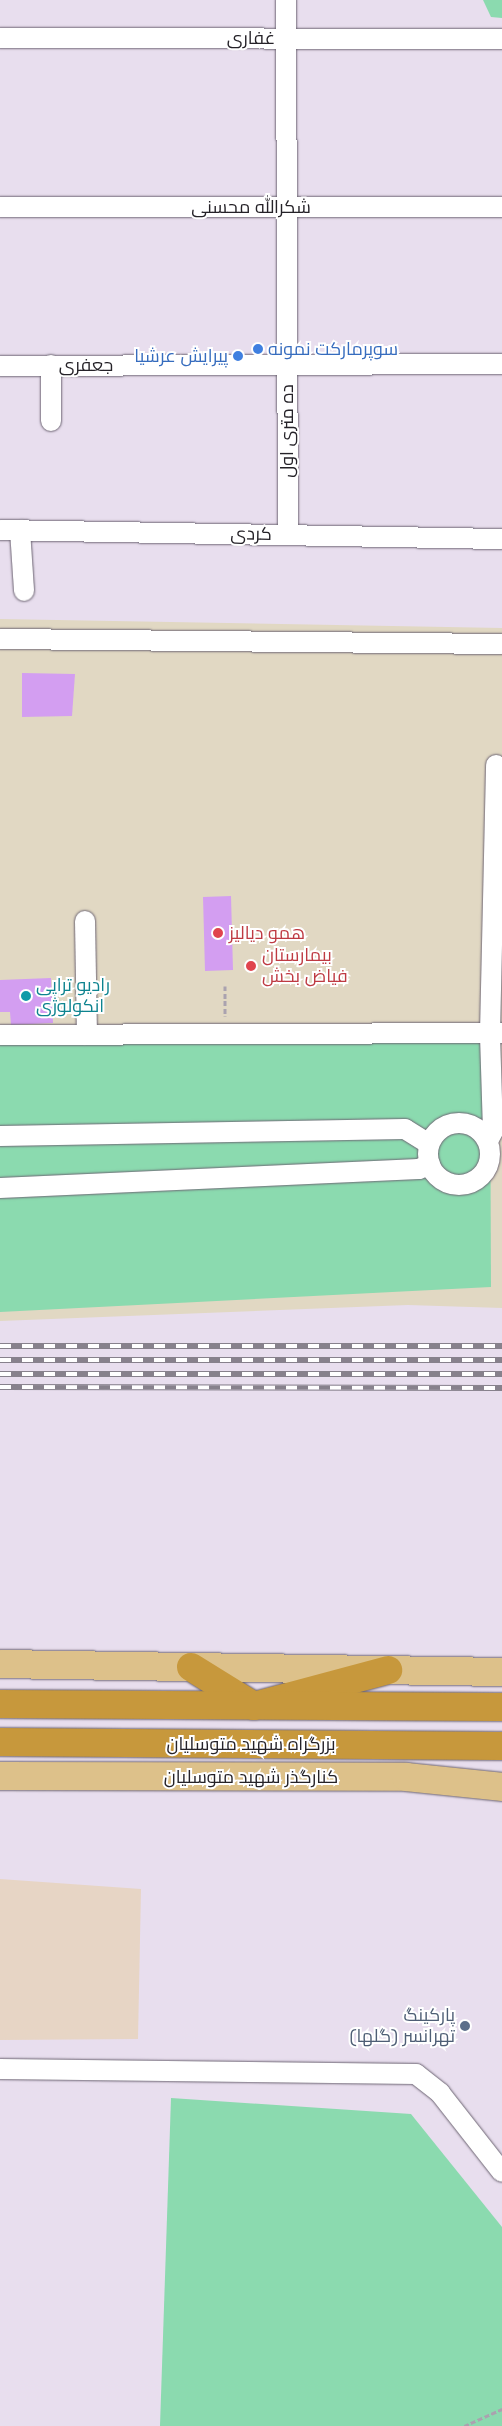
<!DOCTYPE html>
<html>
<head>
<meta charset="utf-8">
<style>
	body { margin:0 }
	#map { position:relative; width:502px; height:2426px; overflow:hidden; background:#e8deee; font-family:"Space Grotesk",Cairo,sans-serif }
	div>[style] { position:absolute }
	.education>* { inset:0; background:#e7d5c5 }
	.medical>* { inset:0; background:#e1d8c3 }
	.green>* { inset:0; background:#8bdaaf }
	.building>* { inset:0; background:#d39ef1 }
	.path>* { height:3px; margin-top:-1.5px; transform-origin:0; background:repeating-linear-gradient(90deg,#aaa2af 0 5px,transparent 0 7.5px) }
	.roads { filter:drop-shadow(0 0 1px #6d6573) drop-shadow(0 0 1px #6d6573) }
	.street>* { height:20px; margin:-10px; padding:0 10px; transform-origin:10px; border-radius:10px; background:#fff }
	.street>.ring { margin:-10px; padding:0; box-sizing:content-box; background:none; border:20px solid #fff; border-radius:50% }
	.primary>* { height:28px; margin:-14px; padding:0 14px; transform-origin:14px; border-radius:14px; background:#ddc18a }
	.highway>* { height:28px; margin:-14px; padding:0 14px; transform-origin:14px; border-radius:14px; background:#c7983c }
	.rail>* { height:5.5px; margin-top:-2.75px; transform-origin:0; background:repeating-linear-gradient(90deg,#fff 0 11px,#87818c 0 22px); box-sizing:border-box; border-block:1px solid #87818c }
	.dots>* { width:14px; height:14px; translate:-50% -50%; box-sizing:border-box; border:2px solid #fff; border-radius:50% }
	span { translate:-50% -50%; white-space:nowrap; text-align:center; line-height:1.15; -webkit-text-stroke:4px #fff; paint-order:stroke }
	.street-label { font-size:18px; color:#252228 }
	.shop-label { font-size:18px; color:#366cbe }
	.left { translate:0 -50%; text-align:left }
	.right { translate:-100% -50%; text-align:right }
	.health-label { font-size:18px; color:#be3a42 }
	.culture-label { font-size:18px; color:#0d838f }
	.service-label { font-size:18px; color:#4e5e75 }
</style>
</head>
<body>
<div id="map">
	<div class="education">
		<i style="clip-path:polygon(0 1879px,141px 1889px,138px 2039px,0 2040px)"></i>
	</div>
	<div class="medical">
		<i style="clip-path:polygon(0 619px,502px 628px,502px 1308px,408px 1305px,0 1321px)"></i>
	</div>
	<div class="green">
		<i style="clip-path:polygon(483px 0,502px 0,502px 18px,491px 17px)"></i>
		<i style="clip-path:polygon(490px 1033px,491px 1287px,0 1312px,0 1035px)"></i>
		<i style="clip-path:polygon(171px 2098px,411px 2114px,502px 2227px,502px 2426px,160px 2426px)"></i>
	</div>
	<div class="building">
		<i style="clip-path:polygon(22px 673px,75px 674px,72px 716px,22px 717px)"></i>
		<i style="clip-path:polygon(231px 896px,233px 970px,205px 971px,203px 897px)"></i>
		<i style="clip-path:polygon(51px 978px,53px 1023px,11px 1025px,10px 1012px,0 1012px,0 980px)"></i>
	</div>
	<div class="path">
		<i style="left:225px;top:986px;width:30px;rotate:90deg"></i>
		<i style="left:464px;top:2426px;width:42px;rotate:-24.1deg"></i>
	</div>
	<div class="roads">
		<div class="street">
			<i style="left:286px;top:0;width:535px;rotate:89.79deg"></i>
			<i style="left:0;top:38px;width:502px;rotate:0.11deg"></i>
			<i style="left:0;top:207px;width:502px"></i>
			<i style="left:51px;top:365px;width:56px;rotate:90deg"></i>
			<i style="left:0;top:366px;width:502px;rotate:-0.23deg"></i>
			<i style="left:0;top:530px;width:502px;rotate:1.03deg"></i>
			<i style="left:20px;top:530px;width:61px;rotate:86.2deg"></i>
			<i style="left:0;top:639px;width:502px;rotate:0.57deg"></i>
			<i style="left:85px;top:921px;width:114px;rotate:89deg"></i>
			<i style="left:0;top:1035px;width:502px;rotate:-0.23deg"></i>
			<i class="ring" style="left:428px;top:1123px;width:42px;height:42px"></i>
			<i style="left:0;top:1136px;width:405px;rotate:-1deg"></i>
			<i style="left:405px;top:1129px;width:28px;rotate:32deg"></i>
			<i style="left:488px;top:1141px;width:11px;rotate:-63deg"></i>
			<i style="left:493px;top:1131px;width:98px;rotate:-91.8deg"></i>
			<i style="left:490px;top:1033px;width:268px;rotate:-88.7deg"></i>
			<i style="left:0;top:1188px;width:419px;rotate:-2.6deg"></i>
			<i style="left:419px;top:1169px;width:12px;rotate:-24deg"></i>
			<i style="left:0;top:2069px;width:416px;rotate:0.7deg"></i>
			<i style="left:416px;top:2074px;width:31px;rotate:38deg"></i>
			<i style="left:440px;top:2093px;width:100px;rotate:51.9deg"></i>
		</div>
		<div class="primary">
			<i style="left:0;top:1664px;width:502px;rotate:0.91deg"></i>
			<i style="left:0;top:1776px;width:406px;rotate:0.1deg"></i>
			<i style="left:406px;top:1777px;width:97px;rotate:5.9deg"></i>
		</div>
		<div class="highway">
			<i style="left:191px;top:1667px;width:74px;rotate:31.8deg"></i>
			<i style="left:254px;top:1706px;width:139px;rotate:-15deg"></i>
			<i style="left:0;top:1704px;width:502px;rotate:0.34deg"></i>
			<i style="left:0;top:1742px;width:502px;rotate:0.46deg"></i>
		</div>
	</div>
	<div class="rail">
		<i style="left:0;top:1346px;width:502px"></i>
		<i style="left:0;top:1360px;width:502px"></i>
		<i style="left:0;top:1374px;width:502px"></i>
		<i style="left:0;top:1387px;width:502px;rotate:0.11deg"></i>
	</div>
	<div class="dots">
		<i style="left:258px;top:349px;background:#3f7fe0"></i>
		<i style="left:238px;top:356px;background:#3f7fe0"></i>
		<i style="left:218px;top:933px;background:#e0444e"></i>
		<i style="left:251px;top:966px;background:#e0444e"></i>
		<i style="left:26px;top:996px;background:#0f9aa8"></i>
		<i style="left:465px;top:2026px;background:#5c6f8a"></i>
	</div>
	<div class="street-label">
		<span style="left:251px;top:38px">غفاری</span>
		<span style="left:251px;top:207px">شکرالله محسنی</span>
		<span style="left:86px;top:365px">جعفری</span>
		<span style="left:287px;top:431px;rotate:-90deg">ده متری اول</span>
		<span style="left:251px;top:534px;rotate:1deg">کردی</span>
		<span style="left:251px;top:1744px">بزرگراه شهید متوسلیان</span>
		<span style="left:251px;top:1777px">کنارگذر شهید متوسلیان</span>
	</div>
	<div class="shop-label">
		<span class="left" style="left:268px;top:349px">سوپرمارکت نمونه</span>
		<span class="right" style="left:228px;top:356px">پیرایش عرشیا</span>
	</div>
	<div class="health-label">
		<span class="left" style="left:229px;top:933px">همو دیالیز</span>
		<span class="left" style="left:262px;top:966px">بیمارستان<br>فیاض بخش</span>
	</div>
	<div class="culture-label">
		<span class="left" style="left:36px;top:996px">رادیو تراپی<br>انکولوژی</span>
	</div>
	<div class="service-label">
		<span class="right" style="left:455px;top:2026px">پارکینگ<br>تهرانسر (گلها)</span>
	</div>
</div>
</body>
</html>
